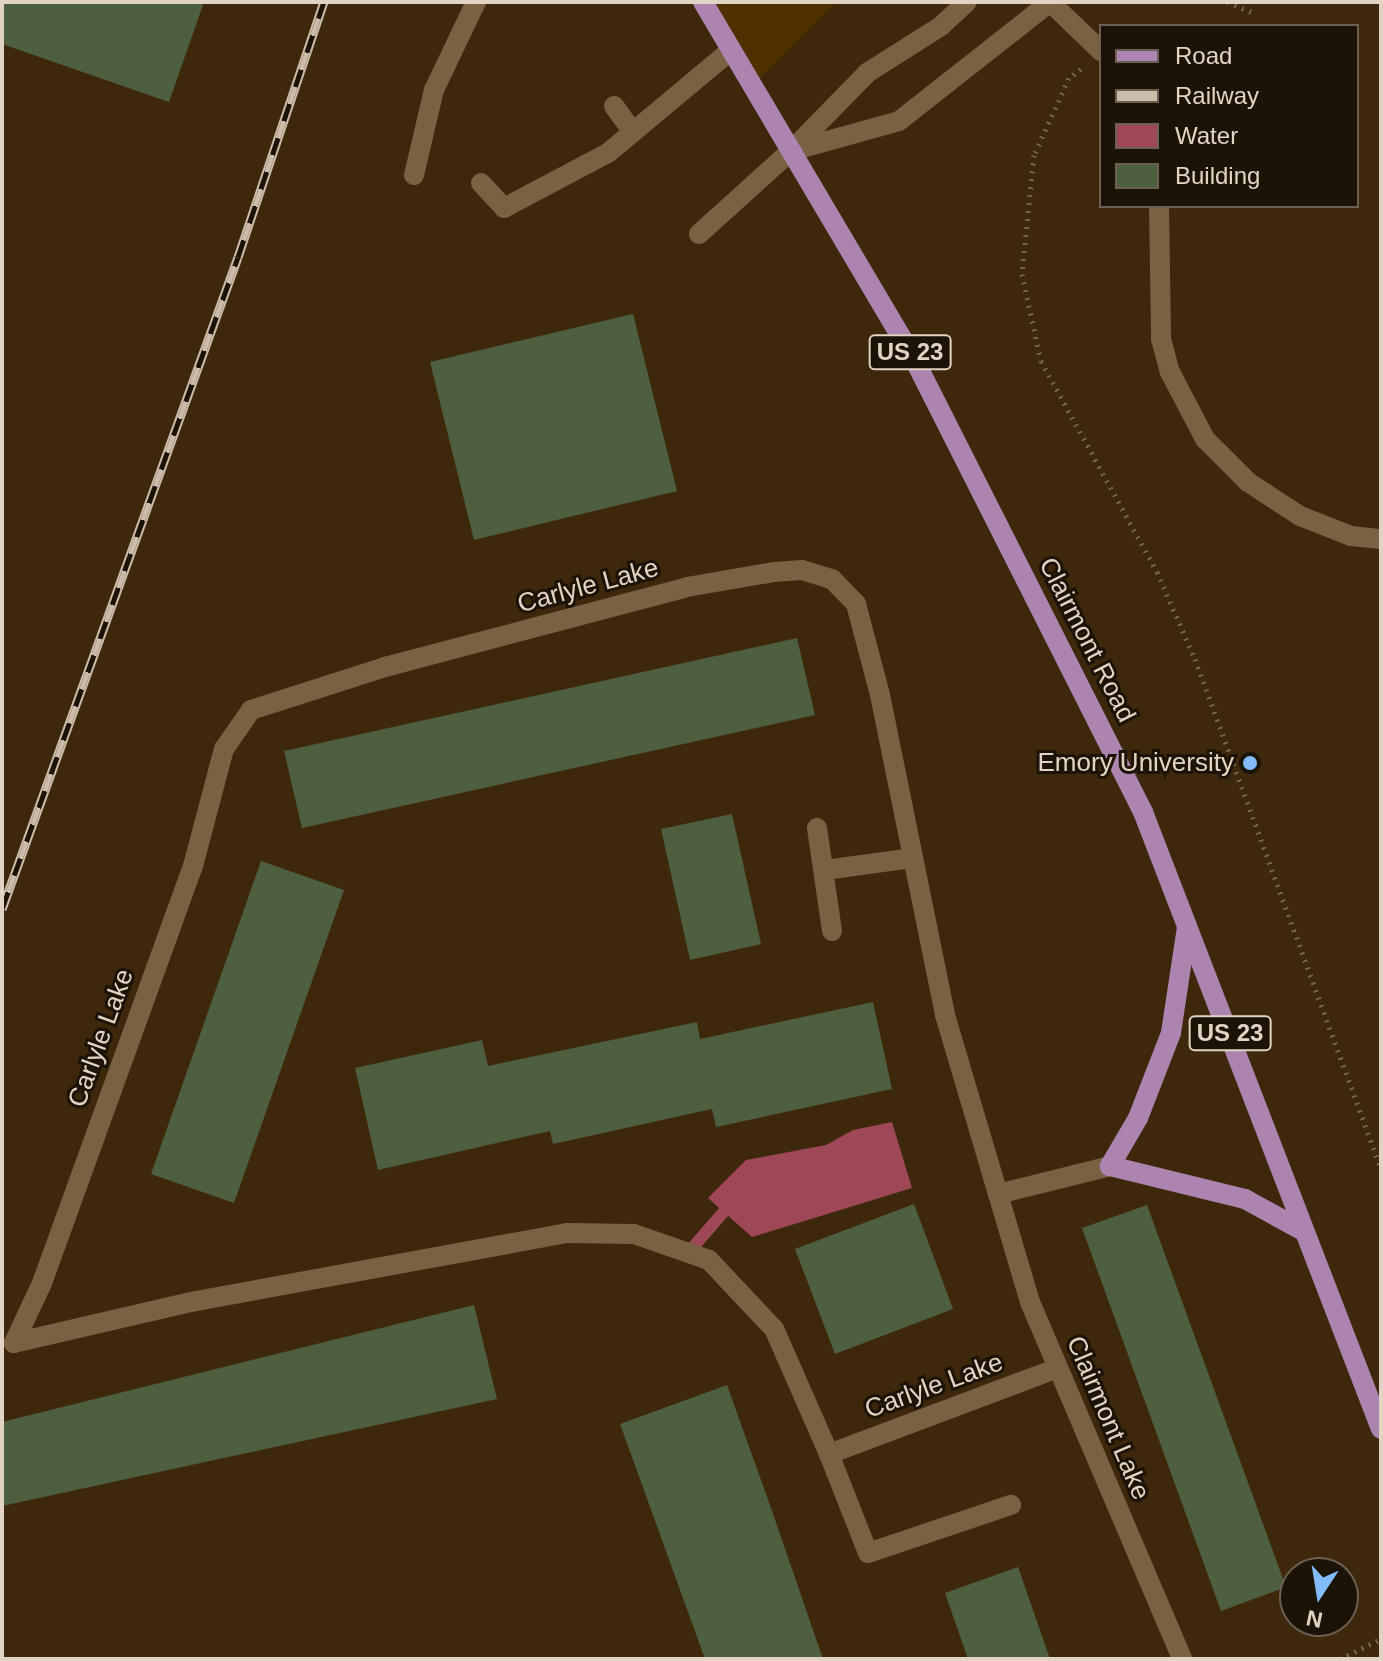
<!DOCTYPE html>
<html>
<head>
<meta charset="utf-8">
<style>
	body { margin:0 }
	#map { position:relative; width:1383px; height:1661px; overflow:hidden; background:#3d280b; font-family:Helvetica,sans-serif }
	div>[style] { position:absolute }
	.green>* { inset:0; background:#4f3101 }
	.water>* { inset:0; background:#9d4757 }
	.stream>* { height:12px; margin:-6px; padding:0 6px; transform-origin:6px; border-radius:6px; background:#9d4757 }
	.building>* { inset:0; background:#4e5f3f }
	.path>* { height:5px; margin-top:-2.5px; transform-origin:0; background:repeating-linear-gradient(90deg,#736148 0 2px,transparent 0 8px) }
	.lane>* { height:20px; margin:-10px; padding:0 10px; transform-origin:10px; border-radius:10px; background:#796144 }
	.street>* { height:20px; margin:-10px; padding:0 10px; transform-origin:10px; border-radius:10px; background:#796144 }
	.primary>* { height:20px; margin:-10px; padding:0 10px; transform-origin:10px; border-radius:10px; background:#ad83af }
	.rail>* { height:9px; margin-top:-4.5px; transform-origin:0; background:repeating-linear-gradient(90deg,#1c1307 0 18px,#cbbcaa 0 36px); box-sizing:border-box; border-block:2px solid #cbbcaa }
	.dots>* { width:22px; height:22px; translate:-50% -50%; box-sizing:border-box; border:4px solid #1c1307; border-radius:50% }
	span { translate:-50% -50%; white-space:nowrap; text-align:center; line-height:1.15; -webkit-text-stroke:6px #1c1307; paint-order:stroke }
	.shield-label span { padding:2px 6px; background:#1c1307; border:2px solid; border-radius:6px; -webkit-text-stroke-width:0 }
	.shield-label { font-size:24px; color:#e2d4c4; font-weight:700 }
	.street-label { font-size:26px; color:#e2d4c4 }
	.poi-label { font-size:26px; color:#e2d4c4 }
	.right { translate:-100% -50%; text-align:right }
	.frame { position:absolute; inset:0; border:4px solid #e2d4c4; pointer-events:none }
	.legend { position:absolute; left:1099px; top:24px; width:260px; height:184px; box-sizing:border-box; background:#1c1307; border:2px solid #6b6053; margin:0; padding:10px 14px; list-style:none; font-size:24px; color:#e2d4c4 }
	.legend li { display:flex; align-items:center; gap:16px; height:40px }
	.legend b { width:40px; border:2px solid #6b6053 }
	.north { position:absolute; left:1279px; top:1557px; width:80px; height:80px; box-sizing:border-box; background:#1c1307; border:2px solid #6b6053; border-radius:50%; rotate:192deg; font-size:22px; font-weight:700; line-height:32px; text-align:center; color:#e2d4c4 }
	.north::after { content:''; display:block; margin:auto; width:28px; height:36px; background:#82bcfa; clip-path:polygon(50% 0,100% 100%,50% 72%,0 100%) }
</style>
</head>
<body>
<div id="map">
	<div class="green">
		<i style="clip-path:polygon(707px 2px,837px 2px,755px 83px)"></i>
	</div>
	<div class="water">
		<i style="clip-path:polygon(892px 1122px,912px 1188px,752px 1237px,708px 1198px,746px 1160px,826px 1145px,853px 1130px)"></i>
	</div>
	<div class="stream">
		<i style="left:688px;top:1253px;width:69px;rotate:-49.1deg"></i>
	</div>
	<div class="building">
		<i style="clip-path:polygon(2px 2px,204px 2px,169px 102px,2px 44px)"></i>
		<i style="clip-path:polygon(633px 314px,677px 491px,474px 540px,430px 362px)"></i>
		<i style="clip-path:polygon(797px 638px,815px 715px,302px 828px,284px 751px)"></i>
		<i style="clip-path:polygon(732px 814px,761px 944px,690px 960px,661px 829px)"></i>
		<i style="clip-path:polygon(261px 861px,344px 890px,234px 1203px,151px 1174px)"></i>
		<i style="clip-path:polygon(873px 1002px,892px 1089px,716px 1127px,712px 1109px,553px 1144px,550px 1131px,378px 1170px,355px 1068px,482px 1040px,488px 1066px,697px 1022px,700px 1039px)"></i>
		<i style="clip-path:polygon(914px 1204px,953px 1309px,835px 1354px,795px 1249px)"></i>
		<i style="clip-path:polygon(1147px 1205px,1286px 1587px,1221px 1611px,1082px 1228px)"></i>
		<i style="clip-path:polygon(474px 1305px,497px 1399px,2px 1506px,2px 1422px)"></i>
		<i style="clip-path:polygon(727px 1385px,771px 1508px,823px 1659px,705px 1659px,620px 1424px)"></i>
		<i style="clip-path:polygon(1018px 1567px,1050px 1659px,968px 1659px,945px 1593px)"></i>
	</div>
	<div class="path">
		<i style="left:1227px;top:2px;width:27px;rotate:22deg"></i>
		<i style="left:1081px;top:69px;width:15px;rotate:143deg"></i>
		<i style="left:1069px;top:78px;width:85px;rotate:114.4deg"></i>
		<i style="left:1034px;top:155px;width:120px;rotate:95.8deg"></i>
		<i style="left:1022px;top:274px;width:89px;rotate:77.7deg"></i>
		<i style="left:1041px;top:361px;width:241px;rotate:61.2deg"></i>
		<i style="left:1157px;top:572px;width:95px;rotate:66.4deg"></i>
		<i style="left:1195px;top:659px;width:543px;rotate:69.96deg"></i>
		<i style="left:1340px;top:1659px;width:46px;rotate:-26deg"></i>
	</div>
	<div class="lane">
		<i style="left:614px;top:106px;width:32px;rotate:54deg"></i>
		<i style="left:414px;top:175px;width:87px;rotate:-76.8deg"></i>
		<i style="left:434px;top:90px;width:98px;rotate:-64.5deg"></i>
		<i style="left:481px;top:183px;width:34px;rotate:47deg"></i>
		<i style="left:504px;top:208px;width:118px;rotate:-27.9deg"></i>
		<i style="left:608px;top:153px;width:159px;rotate:-39.9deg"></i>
		<i style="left:699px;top:234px;width:124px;rotate:-42.1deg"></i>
	</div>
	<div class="street">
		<i style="left:1050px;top:2px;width:71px;rotate:43.9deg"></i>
		<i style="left:791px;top:151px;width:112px;rotate:-15.5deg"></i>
		<i style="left:899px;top:121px;width:192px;rotate:-38.2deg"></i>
		<i style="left:791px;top:151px;width:109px;rotate:-45.7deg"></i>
		<i style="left:867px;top:73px;width:88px;rotate:-32.4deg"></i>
		<i style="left:941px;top:26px;width:35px;rotate:-43deg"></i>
		<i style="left:1159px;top:206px;width:133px;rotate:89.1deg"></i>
		<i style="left:1161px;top:339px;width:34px;rotate:75deg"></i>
		<i style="left:1170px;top:372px;width:76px;rotate:62.4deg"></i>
		<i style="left:1205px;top:439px;width:61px;rotate:45deg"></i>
		<i style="left:1248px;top:482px;width:62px;rotate:33.2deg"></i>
		<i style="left:1300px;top:516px;width:55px;rotate:21.4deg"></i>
		<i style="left:1351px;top:536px;width:30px;rotate:6deg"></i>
		<i style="left:817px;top:828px;width:104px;rotate:81.7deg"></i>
		<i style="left:825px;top:870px;width:89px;rotate:-7.8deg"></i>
		<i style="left:998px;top:1194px;width:113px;rotate:73.5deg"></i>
		<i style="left:1030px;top:1302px;width:388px;rotate:66.9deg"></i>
		<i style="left:1058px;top:1368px;width:245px;rotate:159.4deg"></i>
		<i style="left:829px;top:1454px;width:137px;rotate:-113.7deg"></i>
		<i style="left:774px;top:1329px;width:95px;rotate:-133.3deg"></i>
		<i style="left:709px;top:1260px;width:79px;rotate:-160.9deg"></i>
		<i style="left:634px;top:1234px;width:67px;rotate:-179.1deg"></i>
		<i style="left:567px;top:1233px;width:382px;rotate:169.6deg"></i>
		<i style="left:191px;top:1302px;width:182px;rotate:167deg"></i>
		<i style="left:14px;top:1343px;width:66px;rotate:-65deg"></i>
		<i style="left:42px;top:1283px;width:443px;rotate:-70.1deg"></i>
		<i style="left:193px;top:866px;width:121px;rotate:-75.2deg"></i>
		<i style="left:224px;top:749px;width:47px;rotate:-55.3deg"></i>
		<i style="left:251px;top:710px;width:141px;rotate:-17.8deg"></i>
		<i style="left:385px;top:667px;width:312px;rotate:-14.8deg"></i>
		<i style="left:687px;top:587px;width:88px;rotate:-9.8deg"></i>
		<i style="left:774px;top:572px;width:28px;rotate:-4deg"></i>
		<i style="left:802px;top:570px;width:31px;rotate:17deg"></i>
		<i style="left:832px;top:579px;width:35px;rotate:46deg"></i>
		<i style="left:856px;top:604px;width:94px;rotate:75.2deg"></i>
		<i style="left:880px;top:695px;width:327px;rotate:78.5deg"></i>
		<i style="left:945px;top:1015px;width:187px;rotate:73.5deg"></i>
		<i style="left:998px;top:1194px;width:115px;rotate:-14deg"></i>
		<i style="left:829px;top:1454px;width:106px;rotate:68.5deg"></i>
		<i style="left:868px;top:1553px;width:151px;rotate:-18.6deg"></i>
	</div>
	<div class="primary">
		<i style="left:703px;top:2px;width:410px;rotate:59.4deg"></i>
		<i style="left:912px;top:355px;width:512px;rotate:63.18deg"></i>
		<i style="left:1143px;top:812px;width:661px;rotate:68.91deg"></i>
		<i style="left:1187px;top:927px;width:107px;rotate:98.6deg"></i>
		<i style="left:1171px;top:1033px;width:91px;rotate:111.2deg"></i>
		<i style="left:1138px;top:1118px;width:56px;rotate:120.3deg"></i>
		<i style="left:1110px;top:1166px;width:139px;rotate:13.7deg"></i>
		<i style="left:1245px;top:1199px;width:68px;rotate:28.8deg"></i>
	</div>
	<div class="rail">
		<i style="left:2px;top:909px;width:693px;rotate:-70.1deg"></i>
		<i style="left:238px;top:257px;width:269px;rotate:-71.4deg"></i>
	</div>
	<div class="dots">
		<i style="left:1250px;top:763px;background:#82bcfa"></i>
	</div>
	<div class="shield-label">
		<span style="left:910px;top:352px">US 23</span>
		<span style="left:1230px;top:1033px">US 23</span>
	</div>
	<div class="street-label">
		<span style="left:588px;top:586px;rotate:-15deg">Carlyle Lake</span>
		<span style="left:1087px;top:640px;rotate:63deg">Clairmont Road</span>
		<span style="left:101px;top:1038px;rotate:-70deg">Carlyle Lake</span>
		<span style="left:934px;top:1386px;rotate:-20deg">Carlyle Lake</span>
		<span style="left:1108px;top:1418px;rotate:67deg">Clairmont Lake</span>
	</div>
	<div class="poi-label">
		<span class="right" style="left:1234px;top:763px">Emory University</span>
	</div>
	<div class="frame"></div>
	<ul class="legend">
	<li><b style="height:10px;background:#ad83af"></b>Road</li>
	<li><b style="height:10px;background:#cbbcaa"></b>Railway</li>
	<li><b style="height:22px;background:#9d4757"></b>Water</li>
	<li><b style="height:22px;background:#4e5f3f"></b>Building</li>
	</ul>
	<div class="north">N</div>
</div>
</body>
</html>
